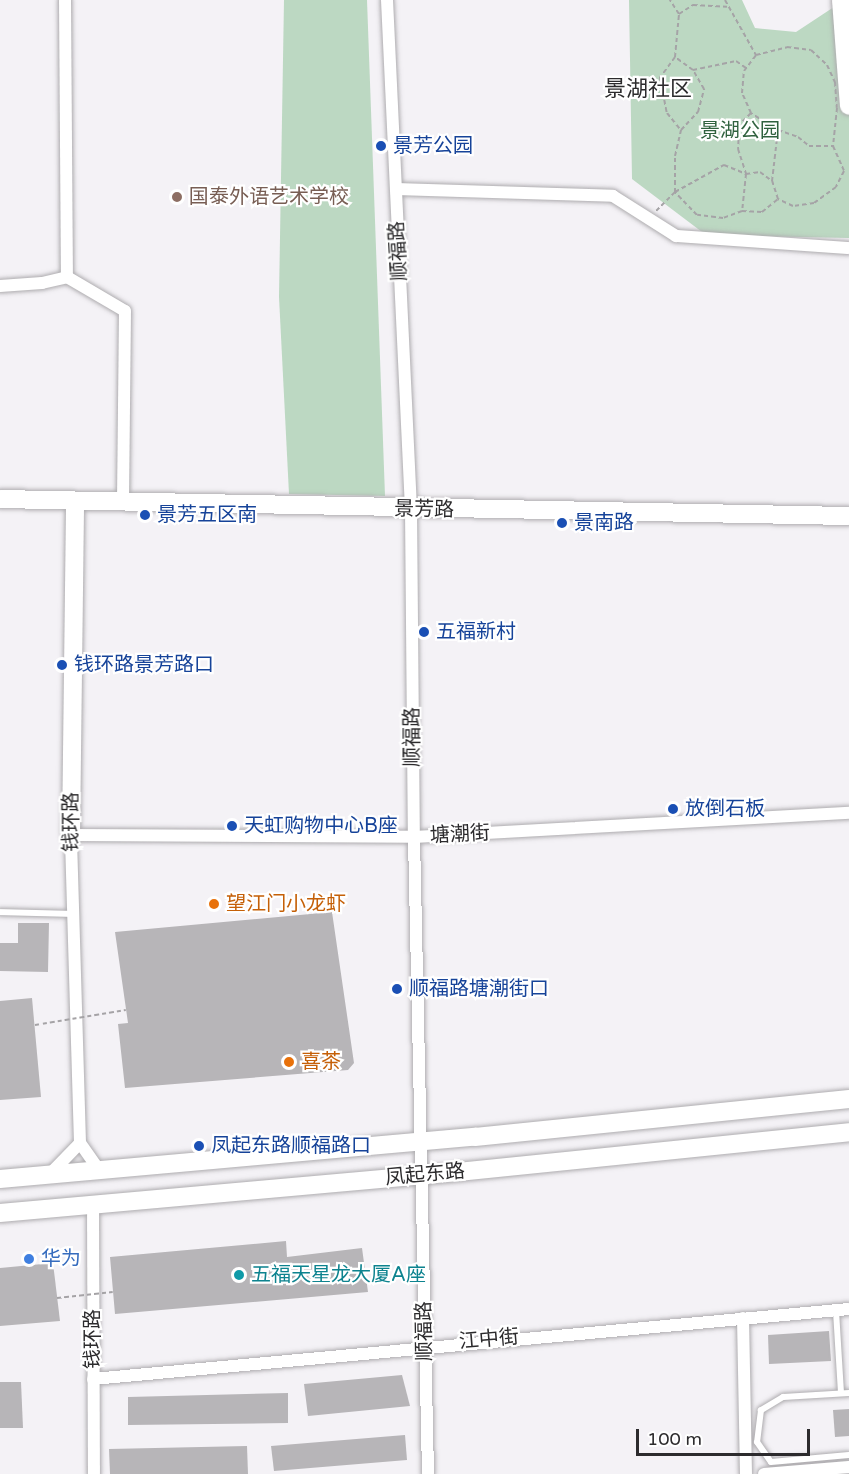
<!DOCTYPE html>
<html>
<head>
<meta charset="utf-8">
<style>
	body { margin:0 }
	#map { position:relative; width:849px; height:1474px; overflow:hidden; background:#f4f2f6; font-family:"Varela Round","Noto Sans SC",sans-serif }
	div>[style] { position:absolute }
	.green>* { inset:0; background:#bcd8c2 }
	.building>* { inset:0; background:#b7b5b8 }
	.path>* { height:2px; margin-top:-1px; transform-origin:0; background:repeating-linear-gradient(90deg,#a5a3a6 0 4.5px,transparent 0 7.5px) }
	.roads { filter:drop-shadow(0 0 2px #aeacaf) drop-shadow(0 0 2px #aeacaf) }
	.lane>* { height:6px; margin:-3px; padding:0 3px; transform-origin:3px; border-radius:3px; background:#fff }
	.street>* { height:12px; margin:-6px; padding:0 6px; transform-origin:6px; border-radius:6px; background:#fff }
	.secondary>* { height:18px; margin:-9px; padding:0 9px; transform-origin:9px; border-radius:9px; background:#fff }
	.path-bridge>* { height:2px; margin-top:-1px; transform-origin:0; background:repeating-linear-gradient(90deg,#a5a3a6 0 4.5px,transparent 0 7.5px) }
	.dots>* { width:16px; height:16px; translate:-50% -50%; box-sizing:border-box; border:3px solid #fff; border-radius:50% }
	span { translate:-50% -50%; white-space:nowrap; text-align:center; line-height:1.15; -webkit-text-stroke:4.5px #fff; paint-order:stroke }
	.park-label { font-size:20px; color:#30623f }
	.transit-label { font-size:20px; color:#164399 }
	.left { translate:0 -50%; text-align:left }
	.education-label { font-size:20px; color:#785e54 }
	.street-label { font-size:20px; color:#2c2b2d }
	.food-label { font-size:20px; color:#c56008 }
	.shop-label { font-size:20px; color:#366cbe }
	.culture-label { font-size:20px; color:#0d838f }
	.quarter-label { font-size:22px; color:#2c2b2d }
	.scale { position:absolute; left:636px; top:1429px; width:174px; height:27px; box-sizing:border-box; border:3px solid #2c2b2d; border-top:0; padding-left:8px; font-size:18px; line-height:21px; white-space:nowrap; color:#2c2b2d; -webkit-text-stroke:4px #fff; paint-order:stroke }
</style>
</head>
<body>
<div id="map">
	<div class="green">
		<i style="clip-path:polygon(284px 0,367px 0,385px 496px,289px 494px,279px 297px)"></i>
		<i style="clip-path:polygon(629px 0,742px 0,755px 28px,796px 32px,843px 1px,849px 107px,849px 238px,706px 235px,632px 179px)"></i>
	</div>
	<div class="building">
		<i style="clip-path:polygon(332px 912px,354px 1063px,348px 1070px,125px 1088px,118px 1024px,128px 1023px,115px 932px)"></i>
		<i style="clip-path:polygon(18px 923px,49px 923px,48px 972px,0 971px,0 943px,18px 943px)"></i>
		<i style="clip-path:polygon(32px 998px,41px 1097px,0 1100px,0 1001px)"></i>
		<i style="clip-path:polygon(286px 1241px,287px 1257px,362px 1248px,368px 1292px,115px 1314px,110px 1257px)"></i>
		<i style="clip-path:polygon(53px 1263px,60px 1321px,0 1326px,0 1268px)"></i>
		<i style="clip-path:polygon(829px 1331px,831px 1361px,769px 1364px,768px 1335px)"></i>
		<i style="clip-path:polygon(402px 1375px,410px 1406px,308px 1416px,304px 1384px)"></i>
		<i style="clip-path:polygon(0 1382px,21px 1382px,23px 1428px,0 1428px)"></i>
		<i style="clip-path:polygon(288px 1393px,288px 1423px,128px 1425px,128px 1397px)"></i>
		<i style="clip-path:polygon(849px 1409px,849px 1436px,835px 1437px,833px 1410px)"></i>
		<i style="clip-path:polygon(405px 1435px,407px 1460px,274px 1471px,271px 1446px)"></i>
		<i style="clip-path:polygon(247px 1446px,248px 1474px,110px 1474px,109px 1449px)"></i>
	</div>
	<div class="path">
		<i style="left:725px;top:0;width:63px;rotate:60.6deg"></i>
		<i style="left:679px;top:14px;width:17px;rotate:-33deg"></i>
		<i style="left:693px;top:5px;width:34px;rotate:3deg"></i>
		<i style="left:787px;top:47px;width:24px;rotate:7deg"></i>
		<i style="left:811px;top:50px;width:22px;rotate:43deg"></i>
		<i style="left:827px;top:65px;width:19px;rotate:65deg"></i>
		<i style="left:835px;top:82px;width:26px;rotate:86deg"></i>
		<i style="left:837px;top:108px;width:38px;rotate:96deg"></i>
		<i style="left:833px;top:146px;width:27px;rotate:66deg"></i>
		<i style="left:844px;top:171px;width:18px;rotate:117deg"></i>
		<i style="left:836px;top:187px;width:27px;rotate:144deg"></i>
		<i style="left:814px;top:203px;width:21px;rotate:172deg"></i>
		<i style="left:793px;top:206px;width:17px;rotate:-155deg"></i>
		<i style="left:778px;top:199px;width:19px;rotate:-108deg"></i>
		<i style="left:772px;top:181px;width:51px;rotate:-83.3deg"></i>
		<i style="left:778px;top:130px;width:32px;rotate:-148deg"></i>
		<i style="left:751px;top:113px;width:22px;rotate:-114deg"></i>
		<i style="left:742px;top:93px;width:22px;rotate:-85deg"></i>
		<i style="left:744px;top:71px;width:20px;rotate:-53deg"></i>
		<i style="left:756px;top:55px;width:32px;rotate:-14deg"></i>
		<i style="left:675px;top:57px;width:26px;rotate:126deg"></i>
		<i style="left:660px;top:78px;width:36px;rotate:79deg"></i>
		<i style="left:667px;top:113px;width:22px;rotate:51deg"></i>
		<i style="left:693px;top:70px;width:44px;rotate:-11.8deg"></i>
		<i style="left:736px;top:61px;width:12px;rotate:35deg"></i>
		<i style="left:751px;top:113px;width:17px;rotate:135deg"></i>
		<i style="left:739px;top:125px;width:24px;rotate:92deg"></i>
		<i style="left:738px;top:149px;width:26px;rotate:72deg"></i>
		<i style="left:746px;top:174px;width:37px;rotate:96deg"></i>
		<i style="left:742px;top:211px;width:20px;rotate:160deg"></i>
		<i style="left:723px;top:218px;width:26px;rotate:-173deg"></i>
		<i style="left:697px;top:215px;width:32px;rotate:-134deg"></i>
		<i style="left:675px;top:192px;width:56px;rotate:-28.9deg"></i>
		<i style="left:724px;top:165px;width:24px;rotate:22deg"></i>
		<i style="left:746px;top:174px;width:14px;rotate:-8deg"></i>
		<i style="left:760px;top:172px;width:15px;rotate:37deg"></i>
		<i style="left:778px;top:130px;width:21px;rotate:19deg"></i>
		<i style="left:798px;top:137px;width:14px;rotate:39deg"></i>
		<i style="left:809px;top:146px;width:24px"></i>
		<i style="left:656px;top:211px;width:27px;rotate:-45deg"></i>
		<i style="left:675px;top:192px;width:36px;rotate:-90deg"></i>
		<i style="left:675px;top:156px;width:27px;rotate:-77deg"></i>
		<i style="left:681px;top:130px;width:25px;rotate:-47deg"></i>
		<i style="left:698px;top:112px;width:24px;rotate:-75deg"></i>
		<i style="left:704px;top:89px;width:22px;rotate:-120deg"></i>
		<i style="left:693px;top:70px;width:22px;rotate:-144deg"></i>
		<i style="left:675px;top:57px;width:43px;rotate:-84.7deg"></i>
		<i style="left:679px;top:14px;width:17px;rotate:-123deg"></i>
		<i style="left:742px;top:211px;width:20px;rotate:3deg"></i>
		<i style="left:762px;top:212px;width:21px;rotate:-39deg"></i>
	</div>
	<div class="roads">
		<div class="lane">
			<i style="left:0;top:912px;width:72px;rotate:1.6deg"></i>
			<i style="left:836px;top:1311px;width:82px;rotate:86.5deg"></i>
			<i style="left:849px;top:1393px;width:66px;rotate:176.5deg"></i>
			<i style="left:783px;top:1397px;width:26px;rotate:149deg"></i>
			<i style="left:761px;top:1410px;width:32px;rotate:97deg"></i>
			<i style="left:757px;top:1442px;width:24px;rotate:55deg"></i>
			<i style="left:771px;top:1462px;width:78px;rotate:-5.1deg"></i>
		</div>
		<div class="street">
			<i style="left:65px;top:0;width:277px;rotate:89.6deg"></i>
			<i style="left:387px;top:0;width:510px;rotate:87.3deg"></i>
			<i style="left:411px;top:509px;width:328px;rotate:89.5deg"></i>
			<i style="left:414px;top:837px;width:637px;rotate:88.74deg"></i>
			<i style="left:396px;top:189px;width:217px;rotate:1.8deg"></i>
			<i style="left:613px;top:196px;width:75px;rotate:32.4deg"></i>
			<i style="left:676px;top:236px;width:173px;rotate:4deg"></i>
			<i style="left:0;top:286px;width:42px;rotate:-4.1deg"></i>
			<i style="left:42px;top:283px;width:26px;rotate:-13deg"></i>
			<i style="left:67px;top:277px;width:67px;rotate:30.4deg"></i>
			<i style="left:125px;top:311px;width:191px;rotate:90.6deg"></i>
			<i style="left:99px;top:1170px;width:33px;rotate:-125deg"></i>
			<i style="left:80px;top:1143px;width:308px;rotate:-91.7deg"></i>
			<i style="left:71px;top:835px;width:343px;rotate:0.3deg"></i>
			<i style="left:414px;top:837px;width:436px;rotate:-3.2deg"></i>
			<i style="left:50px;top:1174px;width:43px;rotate:-45.9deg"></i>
			<i style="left:93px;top:1204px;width:270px;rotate:89.8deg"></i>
			<i style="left:743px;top:1318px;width:156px;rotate:88.9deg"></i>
			<i style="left:93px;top:1379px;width:759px;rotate:-5.29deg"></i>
			<i style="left:764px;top:1474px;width:85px;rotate:-4.7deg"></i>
		</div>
		<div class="secondary">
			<i style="left:841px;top:0;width:106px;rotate:85.7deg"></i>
			<i style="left:0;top:499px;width:849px;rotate:1.15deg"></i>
			<i style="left:71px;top:835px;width:334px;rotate:-89.3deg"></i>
			<i style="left:0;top:1179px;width:477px;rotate:-5.1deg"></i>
			<i style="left:475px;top:1137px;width:376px;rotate:-5.8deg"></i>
			<i style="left:0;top:1213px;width:460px;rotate:-5.1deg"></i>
			<i style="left:458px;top:1172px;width:393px;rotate:-5.8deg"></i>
		</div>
	</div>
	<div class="path-bridge">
		<i style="left:35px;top:1025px;width:92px;rotate:-9.4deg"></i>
		<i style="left:57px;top:1298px;width:56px;rotate:-6.1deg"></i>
	</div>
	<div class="dots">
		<i style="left:381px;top:146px;background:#1a4fb4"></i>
		<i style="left:177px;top:197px;background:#8d6e63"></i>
		<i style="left:145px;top:515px;background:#1a4fb4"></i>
		<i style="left:562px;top:523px;background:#1a4fb4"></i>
		<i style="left:424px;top:632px;background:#1a4fb4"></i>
		<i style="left:62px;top:665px;background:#1a4fb4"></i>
		<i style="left:673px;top:809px;background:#1a4fb4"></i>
		<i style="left:232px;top:826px;background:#1a4fb4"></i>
		<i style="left:214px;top:904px;background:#e8710a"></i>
		<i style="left:397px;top:989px;background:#1a4fb4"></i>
		<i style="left:289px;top:1062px;background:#e8710a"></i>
		<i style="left:199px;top:1146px;background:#1a4fb4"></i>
		<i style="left:29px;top:1259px;background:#3f7fe0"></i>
		<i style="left:239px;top:1275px;background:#0f9aa8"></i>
	</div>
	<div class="park-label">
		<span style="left:740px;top:131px">景湖公园</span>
	</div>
	<div class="transit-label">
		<span class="left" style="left:393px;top:146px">景芳公园</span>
		<span class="left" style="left:157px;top:515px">景芳五区南</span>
		<span class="left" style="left:574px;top:523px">景南路</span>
		<span class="left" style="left:436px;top:632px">五福新村</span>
		<span class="left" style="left:74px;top:665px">钱环路景芳路口</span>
		<span class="left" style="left:685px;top:809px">放倒石板</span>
		<span class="left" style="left:244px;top:826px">天虹购物中心B座</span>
		<span class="left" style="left:409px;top:989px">顺福路塘潮街口</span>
		<span class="left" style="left:211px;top:1146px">凤起东路顺福路口</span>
	</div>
	<div class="education-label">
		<span class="left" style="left:189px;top:197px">国泰外语艺术学校</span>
	</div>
	<div class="street-label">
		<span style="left:399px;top:251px;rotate:-93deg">顺福路</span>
		<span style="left:424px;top:510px;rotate:1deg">景芳路</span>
		<span style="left:413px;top:737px;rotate:-90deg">顺福路</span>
		<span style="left:72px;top:822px;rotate:-90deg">钱环路</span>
		<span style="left:460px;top:835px;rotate:-3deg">塘潮街</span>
		<span style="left:425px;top:1175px;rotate:-5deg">凤起东路</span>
		<span style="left:425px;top:1331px;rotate:-91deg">顺福路</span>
		<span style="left:93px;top:1339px;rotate:-90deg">钱环路</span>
		<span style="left:489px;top:1340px;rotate:-5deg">江中街</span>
	</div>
	<div class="food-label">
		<span class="left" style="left:226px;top:904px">望江门小龙虾</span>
		<span class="left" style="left:301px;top:1062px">喜茶</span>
	</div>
	<div class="shop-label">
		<span class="left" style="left:41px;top:1259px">华为</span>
	</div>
	<div class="culture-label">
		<span class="left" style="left:251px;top:1275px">五福天星龙大厦A座</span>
	</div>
	<div class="quarter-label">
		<span style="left:648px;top:90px">景湖社区</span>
	</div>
	<div class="scale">100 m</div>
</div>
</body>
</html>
